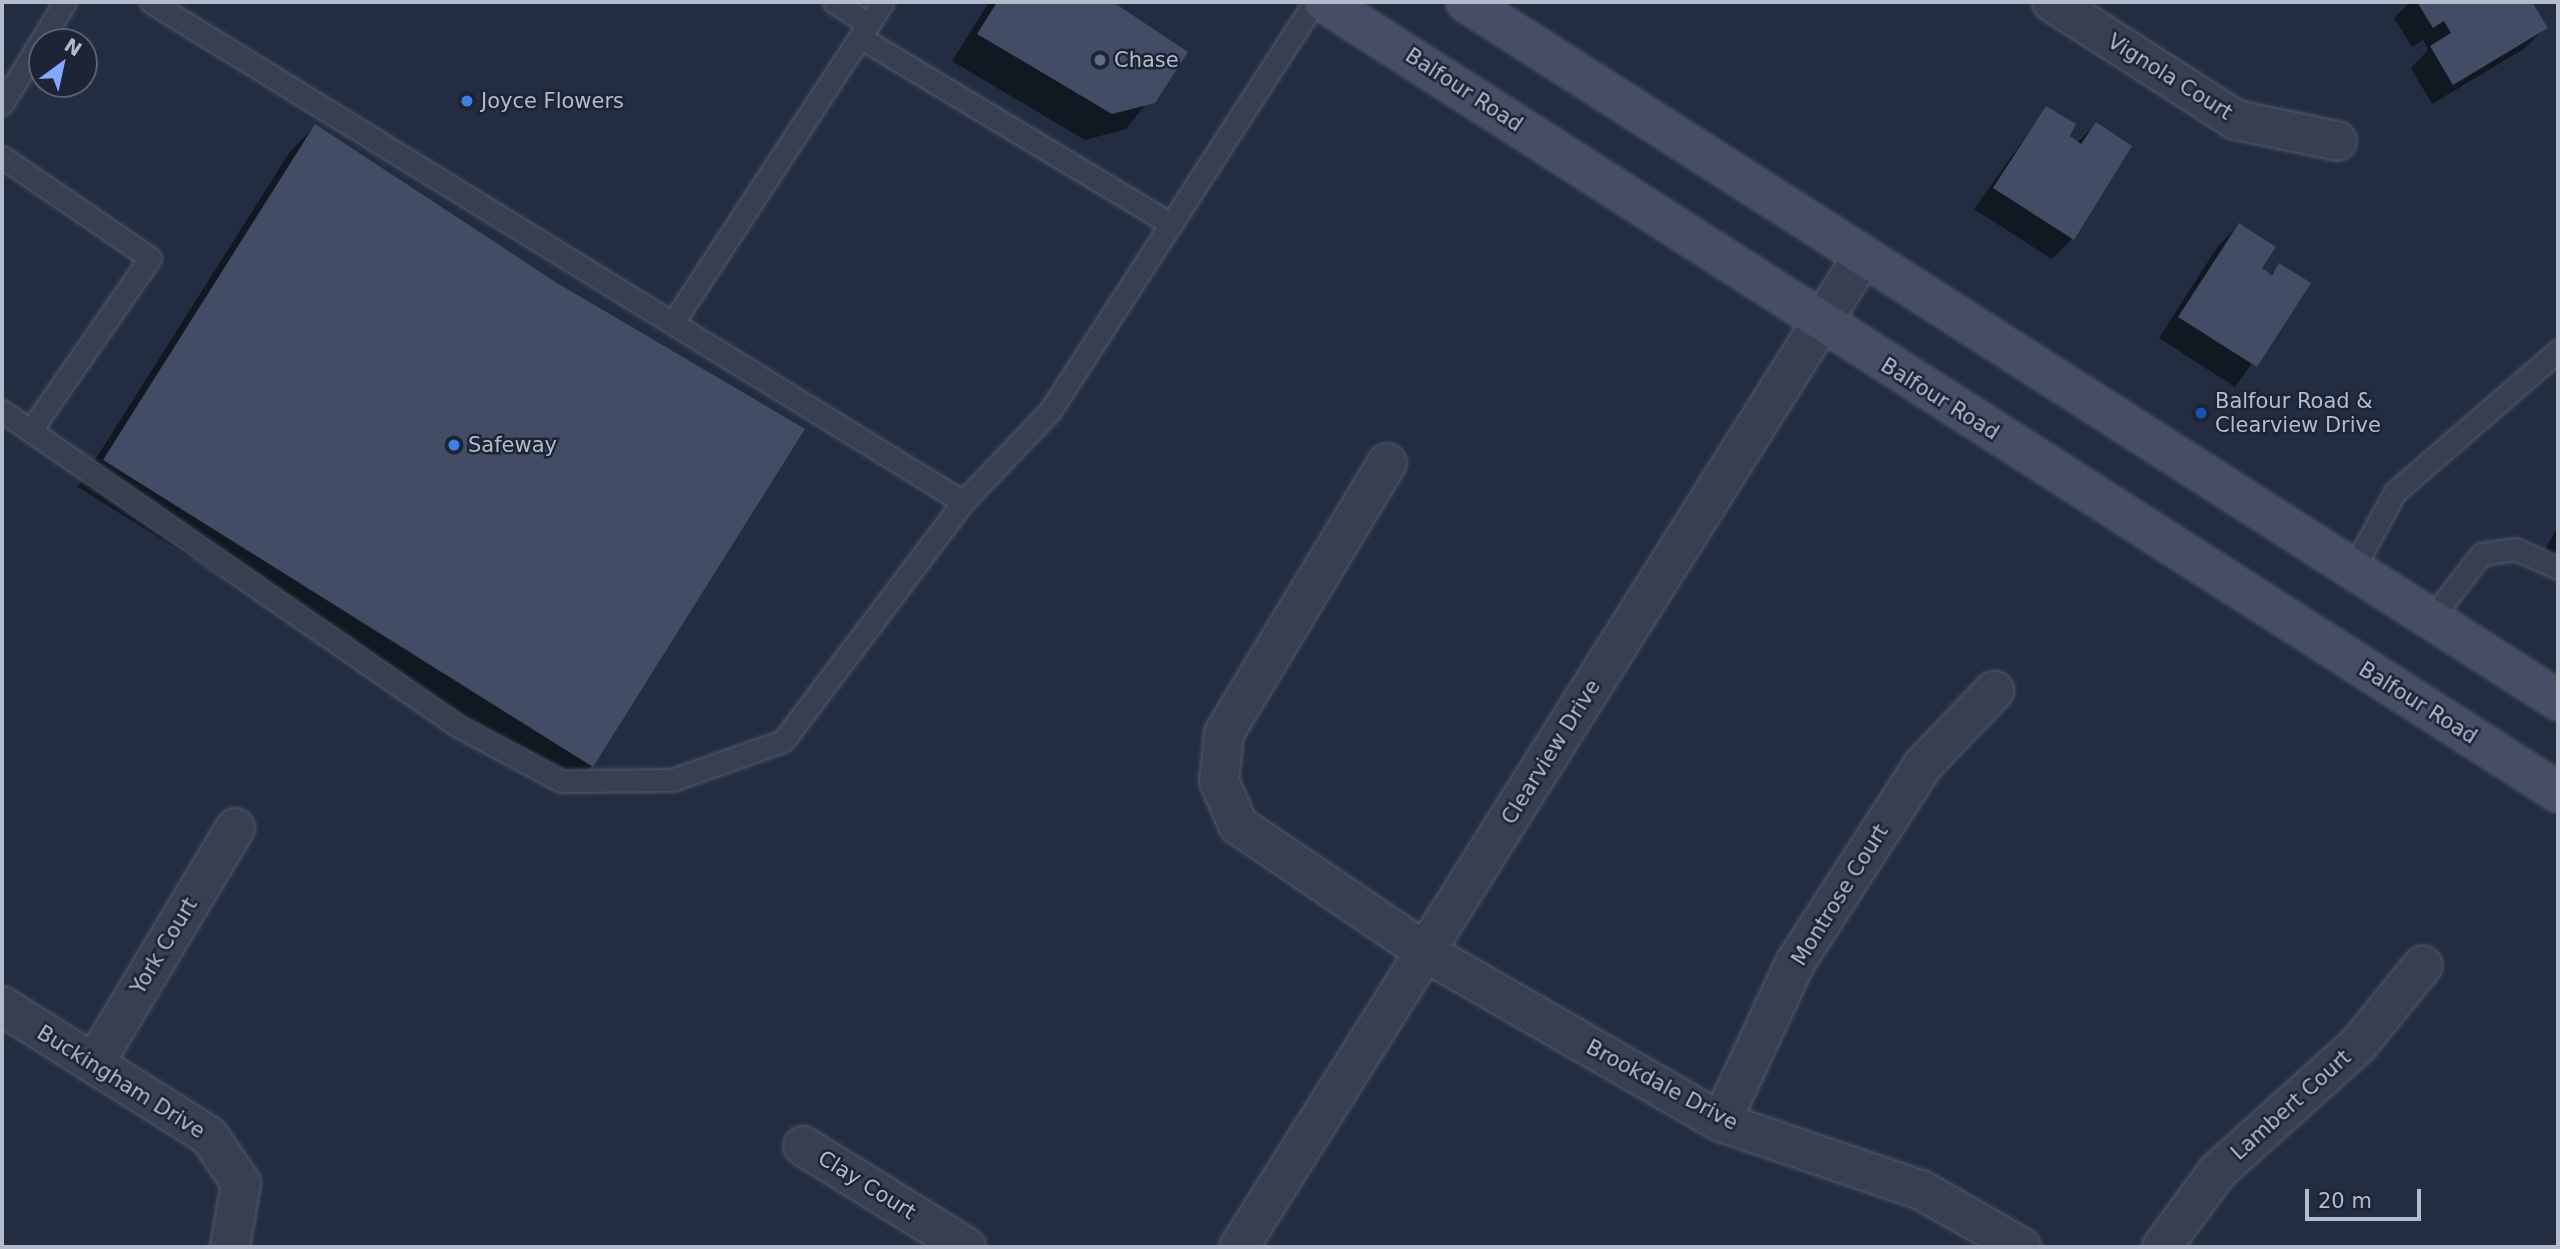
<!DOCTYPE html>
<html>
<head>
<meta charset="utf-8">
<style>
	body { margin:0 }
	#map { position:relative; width:2560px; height:1249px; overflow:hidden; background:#232d41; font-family:"DejaVu Sans",sans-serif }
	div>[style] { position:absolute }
	.shadow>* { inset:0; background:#0007 }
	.building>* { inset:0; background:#424c64 }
	.roads { filter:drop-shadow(0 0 2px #535a6b) drop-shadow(0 0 2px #535a6b) }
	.service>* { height:21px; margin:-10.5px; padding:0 10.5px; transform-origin:10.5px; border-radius:10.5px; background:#383f51 }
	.minor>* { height:38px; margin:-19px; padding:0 19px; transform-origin:19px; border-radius:19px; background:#383f51 }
	.secondary>* { height:38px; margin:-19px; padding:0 19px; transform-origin:19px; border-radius:19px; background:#454e64 }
	.dots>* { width:19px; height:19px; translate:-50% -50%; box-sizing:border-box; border:4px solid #1d2436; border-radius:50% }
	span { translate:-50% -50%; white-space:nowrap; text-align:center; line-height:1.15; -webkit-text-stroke:5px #1d2436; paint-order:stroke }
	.poi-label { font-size:21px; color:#b4bbcb }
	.left { translate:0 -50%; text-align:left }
	.street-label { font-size:21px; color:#b4bbcb }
	.frame { position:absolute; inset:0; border:4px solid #b4bbcb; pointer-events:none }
	.north { position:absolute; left:28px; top:28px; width:70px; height:70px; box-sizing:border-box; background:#1d2436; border:2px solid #596072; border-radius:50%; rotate:33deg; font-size:19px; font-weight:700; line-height:28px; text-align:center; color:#b4bbcb }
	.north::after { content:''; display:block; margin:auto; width:24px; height:32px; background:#86a7ff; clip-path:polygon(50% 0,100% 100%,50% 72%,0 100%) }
	.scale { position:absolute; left:2305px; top:1189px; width:116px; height:32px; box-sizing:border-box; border:4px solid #b4bbcb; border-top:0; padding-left:9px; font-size:21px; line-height:24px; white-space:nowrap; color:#b4bbcb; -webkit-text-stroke:5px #1d2436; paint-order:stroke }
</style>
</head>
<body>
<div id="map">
	<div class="shadow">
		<i style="clip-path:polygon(989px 2px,1110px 2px,1186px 53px,1126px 129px,1085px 140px,952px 61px)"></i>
		<i style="clip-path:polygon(2410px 2px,2530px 2px,2546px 27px,2525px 48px,2432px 104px,2411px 68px,2428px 50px,2423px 40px,2412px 47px,2394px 18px)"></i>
		<i style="clip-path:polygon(2046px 108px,2077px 143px,2096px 124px,2072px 239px,2052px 259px,1974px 209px)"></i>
		<i style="clip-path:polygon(315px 126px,592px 766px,566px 793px,78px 487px,289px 153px)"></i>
		<i style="clip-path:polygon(2239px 225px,2260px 269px,2270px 275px,2279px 265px,2309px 284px,2235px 387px,2159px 338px,2218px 246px)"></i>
		<i style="clip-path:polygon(2558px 527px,2558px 569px,2540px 558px)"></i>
	</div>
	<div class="building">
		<i style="clip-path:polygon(997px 2px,1113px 2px,1188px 52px,1155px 103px,1112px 114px,977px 34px)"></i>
		<i style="clip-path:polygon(2417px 2px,2532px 2px,2548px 28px,2453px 85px,2430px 46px,2451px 33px,2444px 21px,2433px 28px)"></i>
		<i style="clip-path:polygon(2046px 106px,2076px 124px,2070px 136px,2081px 144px,2096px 122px,2132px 146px,2074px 240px,1993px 188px)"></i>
		<i style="clip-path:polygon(315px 124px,557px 283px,805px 429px,593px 767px,103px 460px)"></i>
		<i style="clip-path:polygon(2239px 223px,2276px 247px,2262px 268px,2272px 275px,2279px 263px,2311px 283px,2257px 367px,2178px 317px)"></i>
	</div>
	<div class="roads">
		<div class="service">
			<i style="left:151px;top:2px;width:954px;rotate:31.62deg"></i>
			<i style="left:834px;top:2px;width:41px;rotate:32.2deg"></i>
			<i style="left:861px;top:38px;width:362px;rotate:31deg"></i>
			<i style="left:2px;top:104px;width:120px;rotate:-58.3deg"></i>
			<i style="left:2px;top:157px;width:179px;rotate:34.3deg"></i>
			<i style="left:150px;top:258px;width:209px;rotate:124.7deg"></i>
			<i style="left:674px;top:321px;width:381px;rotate:-56.8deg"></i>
			<i style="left:2px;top:411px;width:554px;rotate:34.64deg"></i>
			<i style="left:458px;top:726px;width:117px;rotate:28.1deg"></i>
			<i style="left:561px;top:781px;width:111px;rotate:-0.5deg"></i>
			<i style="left:672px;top:780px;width:118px;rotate:-19.4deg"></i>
			<i style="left:783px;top:741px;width:299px;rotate:-53deg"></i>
			<i style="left:963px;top:502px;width:126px;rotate:-46.3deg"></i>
			<i style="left:1050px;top:411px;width:487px;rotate:-57.1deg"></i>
			<i style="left:2353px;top:569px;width:88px;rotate:-61.4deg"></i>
			<i style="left:2395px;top:492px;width:216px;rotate:-40.9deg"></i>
			<i style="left:2431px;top:619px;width:82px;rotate:-52.4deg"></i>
			<i style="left:2481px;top:554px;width:34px;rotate:-8deg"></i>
			<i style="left:2515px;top:549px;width:47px;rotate:23.8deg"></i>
		</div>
		<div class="minor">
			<i style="left:2052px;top:2px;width:219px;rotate:32.7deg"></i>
			<i style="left:2236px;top:120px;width:103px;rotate:11.7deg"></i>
			<i style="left:1387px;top:463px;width:315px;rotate:121.1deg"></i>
			<i style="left:1224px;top:733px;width:48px;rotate:95.9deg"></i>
			<i style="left:1219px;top:781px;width:48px;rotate:66.6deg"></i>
			<i style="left:1238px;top:825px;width:228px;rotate:34.1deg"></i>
			<i style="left:1427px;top:953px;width:339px;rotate:29.9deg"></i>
			<i style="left:1721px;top:1122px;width:211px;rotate:18.8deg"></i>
			<i style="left:1921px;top:1190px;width:115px;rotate:29.7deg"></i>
			<i style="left:2px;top:1006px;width:244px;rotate:32.1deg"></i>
			<i style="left:209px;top:1136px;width:57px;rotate:55.8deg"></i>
			<i style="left:241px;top:1183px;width:65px;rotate:99.8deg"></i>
			<i style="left:94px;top:1064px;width:275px;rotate:-59.1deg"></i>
			<i style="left:1721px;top:1122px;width:175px;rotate:-65deg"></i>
			<i style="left:1795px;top:963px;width:236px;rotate:-57.1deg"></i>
			<i style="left:1923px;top:765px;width:103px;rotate:-46.2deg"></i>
			<i style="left:803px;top:1146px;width:192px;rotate:31.8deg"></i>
			<i style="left:1239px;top:1247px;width:1171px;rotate:-57.8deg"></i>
			<i style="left:2162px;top:1247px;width:93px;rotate:-53.7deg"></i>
			<i style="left:2217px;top:1172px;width:188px;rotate:-42deg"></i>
			<i style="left:2357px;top:1046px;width:104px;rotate:-50.8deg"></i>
		</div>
		<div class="secondary">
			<i style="left:1324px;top:2px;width:1465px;rotate:32.63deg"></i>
			<i style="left:1466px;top:2px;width:1296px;rotate:32.59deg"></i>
		</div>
	</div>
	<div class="dots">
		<i style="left:1100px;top:60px;background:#5c6f8a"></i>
		<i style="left:467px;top:101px;background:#3f7fe0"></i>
		<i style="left:2201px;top:413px;background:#1a4fb4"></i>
		<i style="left:454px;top:445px;background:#3f7fe0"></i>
	</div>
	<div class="poi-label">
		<span class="left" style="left:1114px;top:60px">Chase</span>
		<span class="left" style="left:481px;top:101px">Joyce Flowers</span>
		<span class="left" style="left:2215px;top:413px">Balfour Road &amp;<br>Clearview Drive</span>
		<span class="left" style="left:468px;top:445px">Safeway</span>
	</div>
	<div class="street-label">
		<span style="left:2170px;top:77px;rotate:32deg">Vignola Court</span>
		<span style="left:1464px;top:90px;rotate:33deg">Balfour Road</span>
		<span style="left:1940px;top:399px;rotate:32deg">Balfour Road</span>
		<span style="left:2418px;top:703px;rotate:32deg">Balfour Road</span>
		<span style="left:1551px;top:752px;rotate:-58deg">Clearview Drive</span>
		<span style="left:1840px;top:895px;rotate:-58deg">Montrose Court</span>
		<span style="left:164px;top:946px;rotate:-59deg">York Court</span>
		<span style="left:121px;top:1082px;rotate:32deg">Buckingham Drive</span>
		<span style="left:1662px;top:1085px;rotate:28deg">Brookdale Drive</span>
		<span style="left:2291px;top:1105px;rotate:-42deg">Lambert Court</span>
		<span style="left:867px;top:1185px;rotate:32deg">Clay Court</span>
	</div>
	<div class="frame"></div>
	<div class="north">N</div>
	<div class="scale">20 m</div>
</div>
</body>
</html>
